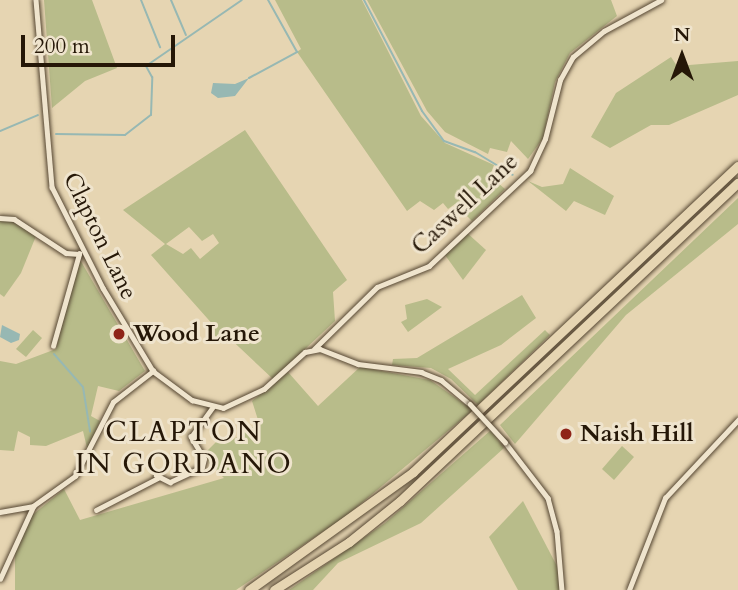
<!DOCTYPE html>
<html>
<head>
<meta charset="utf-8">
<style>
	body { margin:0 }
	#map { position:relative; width:738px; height:590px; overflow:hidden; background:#e6d5b2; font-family:Cardo,serif }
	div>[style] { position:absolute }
	.green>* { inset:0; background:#b8bc8a }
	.water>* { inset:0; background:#97b8b3 }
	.stream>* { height:2px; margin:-1px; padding:0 1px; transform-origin:1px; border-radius:1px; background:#97b8b3 }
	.roads { filter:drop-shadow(0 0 2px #554632) drop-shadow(0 0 2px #554632) }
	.minor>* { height:4.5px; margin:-2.25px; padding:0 2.25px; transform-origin:2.25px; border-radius:2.25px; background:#efe4cd }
	.motorway>* { height:9px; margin:-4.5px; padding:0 4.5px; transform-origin:4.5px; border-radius:4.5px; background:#e6d5b2 }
	.bridges { filter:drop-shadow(0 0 2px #554632) drop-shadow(0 0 2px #554632) }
	.minor-bridge>* { height:4.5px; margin:-2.25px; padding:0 2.25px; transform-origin:2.25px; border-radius:2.25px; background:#efe4cd }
	.dots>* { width:19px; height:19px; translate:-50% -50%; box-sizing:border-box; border:4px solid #efe4cd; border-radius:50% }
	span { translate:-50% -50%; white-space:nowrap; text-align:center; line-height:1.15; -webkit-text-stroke:6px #efe4cd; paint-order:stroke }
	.street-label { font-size:24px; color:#251707 }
	.poi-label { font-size:24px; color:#251707; font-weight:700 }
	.left { translate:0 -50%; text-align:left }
	.quarter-label { font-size:28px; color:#251707; letter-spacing:2px }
	.north { position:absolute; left:647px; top:21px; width:70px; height:70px; -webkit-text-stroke:5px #efe4cd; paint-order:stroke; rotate:0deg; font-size:19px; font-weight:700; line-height:28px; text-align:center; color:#251707 }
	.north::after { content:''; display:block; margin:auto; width:24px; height:32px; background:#251707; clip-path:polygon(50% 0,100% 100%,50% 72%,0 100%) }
	.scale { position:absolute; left:21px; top:35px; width:154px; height:32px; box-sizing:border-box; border:4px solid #251707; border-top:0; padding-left:9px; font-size:21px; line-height:24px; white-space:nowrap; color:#251707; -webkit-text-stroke:5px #efe4cd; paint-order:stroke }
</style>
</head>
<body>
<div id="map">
	<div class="green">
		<i style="clip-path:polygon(44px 0,92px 0,117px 68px,85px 81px,52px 108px)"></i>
		<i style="clip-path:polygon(275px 0,362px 0,421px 116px,445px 143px,494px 165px,490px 176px,505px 189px,472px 221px,455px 204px,448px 209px,443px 203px,434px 210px,420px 201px,407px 211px,297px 52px,301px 49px)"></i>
		<i style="clip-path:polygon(367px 0,611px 0,617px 16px,570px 53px,555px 82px,543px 138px,528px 159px,511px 141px,507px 152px,490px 148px,488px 154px,445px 132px,427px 111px)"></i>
		<i style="clip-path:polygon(671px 57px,677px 66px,738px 61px,738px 95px,669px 125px,651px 125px,610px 148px,591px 137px,616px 93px)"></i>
		<i style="clip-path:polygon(evenodd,245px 130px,347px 280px,333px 292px,335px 321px,273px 379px,223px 332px,217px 338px,211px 332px,215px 327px,151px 255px,165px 244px,123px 210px,245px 130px,189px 227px,202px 241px,213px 234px,219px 243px,200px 259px,191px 248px,183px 254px,166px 244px,189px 227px)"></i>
		<i style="clip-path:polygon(570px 168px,614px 196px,605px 215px,574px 201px,566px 211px,528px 181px,542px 187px,563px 184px)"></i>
		<i style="clip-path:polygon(738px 198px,738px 224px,626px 315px,515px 444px,500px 425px)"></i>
		<i style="clip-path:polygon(10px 220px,36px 236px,21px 273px,4px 297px,0 294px,0 221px)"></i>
		<i style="clip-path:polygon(466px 232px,486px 250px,463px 280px,445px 255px)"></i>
		<i style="clip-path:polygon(79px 258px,145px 371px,119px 391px,98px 386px,91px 416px,100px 421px,88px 452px,83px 431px,46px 446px,30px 445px,30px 437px,18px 431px,14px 451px,0 450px,0 361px,16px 364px,56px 349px)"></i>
		<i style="clip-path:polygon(522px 295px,536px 318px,501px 345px,448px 369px,475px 395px,545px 330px,550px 335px,478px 405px,451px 379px,431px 368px,392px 365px,393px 359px,417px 358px)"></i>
		<i style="clip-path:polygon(427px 299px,442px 307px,408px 332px,401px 322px,407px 319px,405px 305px)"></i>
		<i style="clip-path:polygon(33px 330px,42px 338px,26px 357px,16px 349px)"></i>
		<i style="clip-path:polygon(360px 367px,430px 380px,473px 410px,346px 516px,236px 590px,15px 590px,15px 553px,30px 517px,64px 489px,80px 520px,224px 478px,209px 463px,207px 451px,216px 442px,228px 437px,232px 440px,259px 423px,252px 401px,288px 372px,318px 406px)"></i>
		<i style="clip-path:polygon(491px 430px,504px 448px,421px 523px,338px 563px,313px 590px,289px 590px,385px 523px)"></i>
		<i style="clip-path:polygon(622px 446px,634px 457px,614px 480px,602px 469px)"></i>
		<i style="clip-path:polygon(523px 501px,558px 568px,564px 590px,518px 590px,489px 537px)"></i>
	</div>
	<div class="water">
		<i style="clip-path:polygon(249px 78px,235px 96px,218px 98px,211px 93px,213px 83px,235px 84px)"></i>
		<i style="clip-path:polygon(2px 325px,20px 334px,19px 340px,11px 343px,0 337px)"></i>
	</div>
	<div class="stream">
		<i style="left:141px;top:0;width:51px;rotate:68deg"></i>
		<i style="left:171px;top:0;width:38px;rotate:67deg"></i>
		<i style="left:364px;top:0;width:125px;rotate:62.4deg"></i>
		<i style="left:422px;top:111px;width:37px;rotate:54deg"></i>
		<i style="left:444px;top:141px;width:33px;rotate:20deg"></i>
		<i style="left:475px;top:152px;width:44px;rotate:31.2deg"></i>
		<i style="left:249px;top:78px;width:55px;rotate:-28.4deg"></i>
		<i style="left:297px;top:52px;width:60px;rotate:-119.1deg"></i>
		<i style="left:0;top:131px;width:41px;rotate:-22.8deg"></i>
		<i style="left:56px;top:134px;width:69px;rotate:0.8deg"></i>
		<i style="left:125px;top:135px;width:33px;rotate:-38deg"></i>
		<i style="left:151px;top:115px;width:38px;rotate:-88deg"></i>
		<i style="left:152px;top:77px;width:13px;rotate:-119deg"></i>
		<i style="left:146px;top:66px;width:116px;rotate:-34.5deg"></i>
		<i style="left:54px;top:354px;width:44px;rotate:48.7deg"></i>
		<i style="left:83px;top:387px;width:45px;rotate:81deg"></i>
	</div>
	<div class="roads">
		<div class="minor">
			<i style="left:36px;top:0;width:188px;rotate:85.1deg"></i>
			<i style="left:52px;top:187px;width:113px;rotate:63.2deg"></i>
			<i style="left:103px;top:288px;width:97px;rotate:58.9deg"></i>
			<i style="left:153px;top:371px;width:49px;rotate:36.6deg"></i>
			<i style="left:192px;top:400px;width:32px;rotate:14deg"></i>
			<i style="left:223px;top:408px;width:45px;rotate:-24.9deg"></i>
			<i style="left:264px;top:389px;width:55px;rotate:-42.1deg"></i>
			<i style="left:305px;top:352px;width:15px;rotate:-11deg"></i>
			<i style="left:320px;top:349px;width:41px;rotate:21.5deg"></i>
			<i style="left:358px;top:364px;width:64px;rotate:7.2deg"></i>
			<i style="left:421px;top:372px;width:22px;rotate:22deg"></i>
			<i style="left:441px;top:380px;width:38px;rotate:40deg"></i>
			<i style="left:0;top:218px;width:14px;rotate:4deg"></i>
			<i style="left:14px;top:219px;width:62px;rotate:33.2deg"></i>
			<i style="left:66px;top:253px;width:13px;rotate:4deg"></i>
			<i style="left:53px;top:346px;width:96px;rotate:-74.2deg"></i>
			<i style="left:314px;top:349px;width:88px;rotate:-44.5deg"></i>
			<i style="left:377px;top:287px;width:56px;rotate:-22deg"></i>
			<i style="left:429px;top:266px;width:139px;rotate:-43.2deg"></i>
			<i style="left:530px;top:171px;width:35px;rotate:-65deg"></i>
			<i style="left:545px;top:139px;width:61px;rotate:-75.7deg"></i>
			<i style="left:560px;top:80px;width:26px;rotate:-61deg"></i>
			<i style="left:573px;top:57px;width:40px;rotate:-40deg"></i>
			<i style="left:604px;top:31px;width:65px;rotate:-28.5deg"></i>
			<i style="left:505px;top:442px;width:71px;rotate:52.5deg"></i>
			<i style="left:548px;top:498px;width:34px;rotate:75deg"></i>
			<i style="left:557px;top:531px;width:59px;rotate:85.2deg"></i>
			<i style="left:156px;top:475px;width:16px;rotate:27deg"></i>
			<i style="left:170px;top:482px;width:35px;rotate:-25deg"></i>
			<i style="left:202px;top:467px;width:8px;rotate:-76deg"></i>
			<i style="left:204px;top:459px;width:26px;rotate:-121deg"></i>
			<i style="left:191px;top:437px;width:36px;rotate:-54deg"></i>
			<i style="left:96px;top:510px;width:70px;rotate:-27.3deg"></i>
			<i style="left:0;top:512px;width:34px;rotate:-10deg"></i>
			<i style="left:33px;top:506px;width:52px;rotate:-35.5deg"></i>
			<i style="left:75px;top:476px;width:83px;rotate:-62.8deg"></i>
			<i style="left:113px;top:402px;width:51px;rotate:-37.8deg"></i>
			<i style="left:0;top:579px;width:79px;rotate:-65.4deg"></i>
			<i style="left:629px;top:590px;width:99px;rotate:-68.6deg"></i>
			<i style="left:665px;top:498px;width:107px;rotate:-46.9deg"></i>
		</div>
		<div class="motorway">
			<i style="left:249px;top:590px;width:202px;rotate:-35.7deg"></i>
			<i style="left:413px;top:472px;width:446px;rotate:-43.3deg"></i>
			<i style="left:274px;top:590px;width:89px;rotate:-32.6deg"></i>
			<i style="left:349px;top:542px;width:65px;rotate:-38.8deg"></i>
			<i style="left:400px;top:501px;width:464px;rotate:-43.3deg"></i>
		</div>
	</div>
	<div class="bridges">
		<div class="minor-bridge">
			<i style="left:470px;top:404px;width:52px;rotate:47.4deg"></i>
		</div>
	</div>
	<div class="dots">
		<i style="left:119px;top:334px;background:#8f2418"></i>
		<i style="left:566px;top:434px;background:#8f2418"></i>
	</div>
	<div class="street-label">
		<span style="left:465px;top:204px;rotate:-43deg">Caswell Lane</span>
		<span style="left:100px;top:236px;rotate:64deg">Clapton Lane</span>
	</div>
	<div class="poi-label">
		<span class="left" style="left:133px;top:334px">Wood Lane</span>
		<span class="left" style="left:580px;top:434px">Naish Hill</span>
	</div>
	<div class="quarter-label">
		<span style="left:184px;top:448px">CLAPTON<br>IN GORDANO</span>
	</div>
	<div class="north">N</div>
	<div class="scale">200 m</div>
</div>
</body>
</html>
